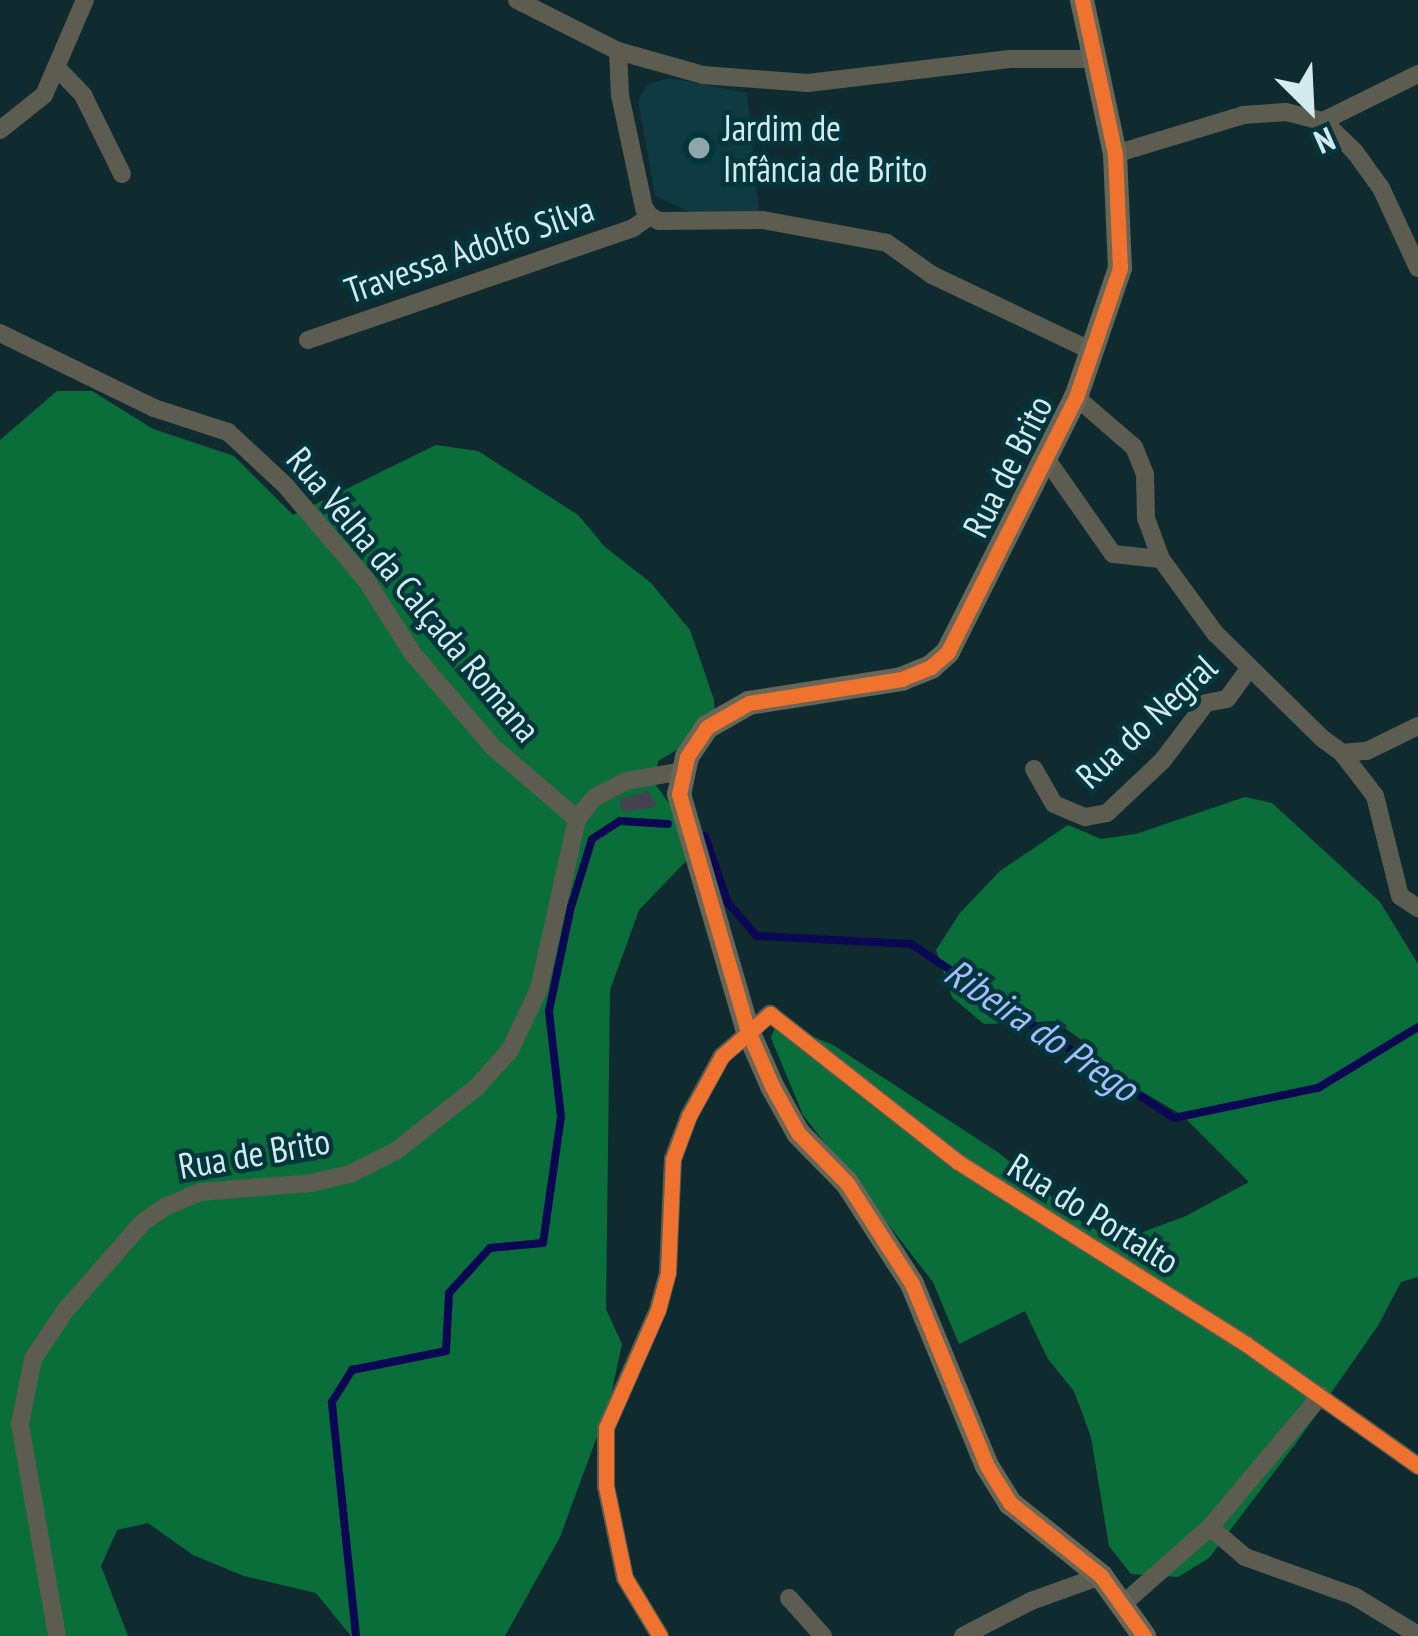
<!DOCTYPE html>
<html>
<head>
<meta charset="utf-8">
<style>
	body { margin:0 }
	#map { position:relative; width:1418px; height:1636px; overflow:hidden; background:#102b30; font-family:"PT Sans Narrow",sans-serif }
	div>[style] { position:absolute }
	.built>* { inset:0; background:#103a41 }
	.forest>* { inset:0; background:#096e3a }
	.stream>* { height:8px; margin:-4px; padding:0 4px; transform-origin:4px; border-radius:4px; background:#0b0853 }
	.building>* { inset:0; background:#444251 }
	.street>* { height:18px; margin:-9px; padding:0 9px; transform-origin:9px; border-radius:9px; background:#5c5c51 }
	.secondary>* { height:24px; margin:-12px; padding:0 12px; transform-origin:12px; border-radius:12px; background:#676657 }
	.cycleway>* { height:15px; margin:-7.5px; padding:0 7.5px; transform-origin:7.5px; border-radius:7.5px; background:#ef722f }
	.dots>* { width:33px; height:33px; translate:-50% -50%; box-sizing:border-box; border:6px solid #03353d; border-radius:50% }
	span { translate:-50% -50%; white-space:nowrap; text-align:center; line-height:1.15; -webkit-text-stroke:9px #03353d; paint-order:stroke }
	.poi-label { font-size:36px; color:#d3eaee }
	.left { translate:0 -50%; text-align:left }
	.street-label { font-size:36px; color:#d3eaee }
	.water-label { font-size:39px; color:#a7bbfe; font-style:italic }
	.north { position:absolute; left:1250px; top:48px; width:120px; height:120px; -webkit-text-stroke:9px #03353d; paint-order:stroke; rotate:156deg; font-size:33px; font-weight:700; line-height:48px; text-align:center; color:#d3eaee }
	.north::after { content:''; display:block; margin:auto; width:42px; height:54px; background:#d3eaee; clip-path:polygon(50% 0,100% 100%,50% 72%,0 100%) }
</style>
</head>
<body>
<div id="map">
	<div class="built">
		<i style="clip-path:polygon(670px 78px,747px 93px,759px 212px,692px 213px,655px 196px,638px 100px,648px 84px)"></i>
	</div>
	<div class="forest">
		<i style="clip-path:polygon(57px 391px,92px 391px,153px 429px,234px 456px,293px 515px,436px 445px,478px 451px,578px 515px,605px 547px,651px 583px,690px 630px,714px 700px,716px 727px,658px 761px,655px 784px,688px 829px,689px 858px,639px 910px,610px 990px,606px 1309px,622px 1344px,609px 1404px,560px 1537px,505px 1636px,351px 1636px,316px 1593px,244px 1576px,193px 1555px,148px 1523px,117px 1530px,101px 1566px,128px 1636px,0 1636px,0 440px)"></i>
		<i style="clip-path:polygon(1245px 797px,1272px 803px,1380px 902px,1418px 964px,1418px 1277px,1401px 1282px,1379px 1324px,1297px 1442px,1209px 1558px,1178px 1577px,1131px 1574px,1109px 1546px,1091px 1437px,1074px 1391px,1048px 1359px,1025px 1311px,959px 1344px,933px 1282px,803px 1115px,771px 1038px,777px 1022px,833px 1045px,999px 1153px,1083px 1223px,1119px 1241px,1186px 1216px,1249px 1182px,1182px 1115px,1114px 1075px,1090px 1046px,1055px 1021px,984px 1024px,952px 997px,936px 950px,960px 913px,1000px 871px,1068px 825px,1101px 839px,1136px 834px)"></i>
	</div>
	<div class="stream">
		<i style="left:705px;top:836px;width:71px;rotate:71.1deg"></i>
		<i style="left:728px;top:903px;width:44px;rotate:48.7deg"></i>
		<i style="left:757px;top:936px;width:154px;rotate:3deg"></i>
		<i style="left:911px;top:944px;width:315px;rotate:33.5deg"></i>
		<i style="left:1174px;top:1118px;width:147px;rotate:-11.8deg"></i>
		<i style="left:1318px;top:1088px;width:117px;rotate:-31.4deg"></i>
		<i style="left:356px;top:1636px;width:235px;rotate:-95.9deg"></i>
		<i style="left:332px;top:1402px;width:38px;rotate:-58deg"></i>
		<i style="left:352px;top:1370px;width:96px;rotate:-11.4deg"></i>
		<i style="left:446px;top:1351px;width:58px;rotate:-87deg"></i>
		<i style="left:449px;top:1293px;width:61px;rotate:-47.7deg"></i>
		<i style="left:490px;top:1248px;width:53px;rotate:-5.4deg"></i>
		<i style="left:543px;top:1243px;width:127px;rotate:-81.9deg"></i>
		<i style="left:561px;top:1117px;width:107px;rotate:-96.5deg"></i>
		<i style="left:549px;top:1011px;width:106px;rotate:-78.1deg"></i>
		<i style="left:571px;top:907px;width:71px;rotate:-72.8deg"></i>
		<i style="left:592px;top:839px;width:33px;rotate:-33deg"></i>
		<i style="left:620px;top:821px;width:48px;rotate:3.6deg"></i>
	</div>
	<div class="building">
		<i style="clip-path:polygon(649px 791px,657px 807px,622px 812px,620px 799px)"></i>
	</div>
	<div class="street">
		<i style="left:517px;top:0;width:113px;rotate:26.8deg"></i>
		<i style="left:618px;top:51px;width:88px;rotate:15.8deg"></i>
		<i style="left:703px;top:75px;width:105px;rotate:4.4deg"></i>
		<i style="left:808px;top:83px;width:203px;rotate:-6.8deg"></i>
		<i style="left:1010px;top:59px;width:83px"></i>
		<i style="left:618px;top:51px;width:44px;rotate:87.4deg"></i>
		<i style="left:620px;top:95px;width:116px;rotate:78deg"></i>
		<i style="left:644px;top:208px;width:10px;rotate:53deg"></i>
		<i style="left:650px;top:216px;width:10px;rotate:29deg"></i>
		<i style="left:659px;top:221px;width:104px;rotate:-0.6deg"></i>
		<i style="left:763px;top:220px;width:126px;rotate:10.5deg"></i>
		<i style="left:887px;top:243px;width:55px;rotate:35.4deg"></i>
		<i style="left:932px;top:275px;width:179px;rotate:25.4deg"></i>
		<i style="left:59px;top:70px;width:35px;rotate:46deg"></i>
		<i style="left:83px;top:95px;width:88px;rotate:63.7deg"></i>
		<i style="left:1323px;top:121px;width:106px;rotate:-26.3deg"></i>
		<i style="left:0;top:130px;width:56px;rotate:-38.5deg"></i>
		<i style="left:44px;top:95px;width:103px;rotate:-66.7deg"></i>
		<i style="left:1115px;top:154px;width:134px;rotate:-16.9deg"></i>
		<i style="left:1243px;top:115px;width:43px;rotate:-4deg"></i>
		<i style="left:1286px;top:112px;width:38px;rotate:14deg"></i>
		<i style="left:1323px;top:121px;width:45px;rotate:44.1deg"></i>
		<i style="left:1355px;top:152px;width:44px;rotate:54.2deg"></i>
		<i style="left:1381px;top:188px;width:88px;rotate:65.2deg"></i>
		<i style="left:0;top:333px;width:171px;rotate:26deg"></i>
		<i style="left:154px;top:408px;width:78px;rotate:18deg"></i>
		<i style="left:228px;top:432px;width:78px;rotate:42.9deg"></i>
		<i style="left:285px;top:485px;width:125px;rotate:49.5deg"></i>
		<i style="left:366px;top:580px;width:88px;rotate:57.6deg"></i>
		<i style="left:413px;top:654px;width:123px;rotate:49.3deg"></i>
		<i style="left:493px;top:747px;width:111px;rotate:40.6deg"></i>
		<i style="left:308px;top:340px;width:344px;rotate:-19deg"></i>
		<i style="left:633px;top:228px;width:21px;rotate:-35deg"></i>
		<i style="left:1076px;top:397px;width:77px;rotate:40.8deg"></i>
		<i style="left:1134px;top:447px;width:29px;rotate:68deg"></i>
		<i style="left:1145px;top:474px;width:44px;rotate:88.7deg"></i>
		<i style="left:1146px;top:518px;width:44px;rotate:69.9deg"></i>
		<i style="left:1161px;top:559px;width:92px;rotate:53.9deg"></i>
		<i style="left:1215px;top:633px;width:151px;rotate:44.5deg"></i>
		<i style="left:1323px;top:739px;width:24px;rotate:36deg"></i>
		<i style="left:1342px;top:753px;width:25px;rotate:-5deg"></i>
		<i style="left:1367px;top:751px;width:57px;rotate:-26.1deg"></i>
		<i style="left:1045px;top:457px;width:118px;rotate:55deg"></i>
		<i style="left:1113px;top:554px;width:48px;rotate:5.9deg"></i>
		<i style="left:1342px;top:753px;width:54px;rotate:52.5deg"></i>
		<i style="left:1375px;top:796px;width:103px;rotate:76deg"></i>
		<i style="left:1400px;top:896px;width:22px;rotate:34deg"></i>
		<i style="left:1034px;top:769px;width:40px;rotate:60.3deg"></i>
		<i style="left:1054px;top:804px;width:34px;rotate:23deg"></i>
		<i style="left:1085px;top:817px;width:22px;rotate:-10deg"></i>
		<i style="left:1107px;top:813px;width:77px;rotate:-43.4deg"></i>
		<i style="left:1163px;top:760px;width:71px;rotate:-53deg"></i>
		<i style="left:1206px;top:703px;width:21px;rotate:-11deg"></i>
		<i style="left:1227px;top:699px;width:39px;rotate:-54deg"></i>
		<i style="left:1210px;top:1527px;width:46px;rotate:40.6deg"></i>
		<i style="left:1245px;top:1557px;width:116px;rotate:19.7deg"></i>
		<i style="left:1354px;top:1596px;width:75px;rotate:31.4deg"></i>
		<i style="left:789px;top:1598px;width:51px;rotate:48.2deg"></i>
		<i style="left:1123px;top:1604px;width:116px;rotate:-41.5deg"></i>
		<i style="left:1210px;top:1527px;width:172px;rotate:-49.9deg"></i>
		<i style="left:57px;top:1636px;width:215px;rotate:-99.9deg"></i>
		<i style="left:20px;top:1424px;width:66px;rotate:-78.7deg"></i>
		<i style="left:33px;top:1359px;width:58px;rotate:-56.3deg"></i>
		<i style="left:65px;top:1311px;width:118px;rotate:-48.8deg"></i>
		<i style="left:143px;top:1222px;width:29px;rotate:-34deg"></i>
		<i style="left:167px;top:1206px;width:36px;rotate:-23deg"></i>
		<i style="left:200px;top:1192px;width:111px;rotate:-4.6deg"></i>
		<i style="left:311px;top:1183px;width:40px;rotate:-13deg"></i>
		<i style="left:350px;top:1174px;width:51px;rotate:-26.6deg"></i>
		<i style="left:396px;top:1151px;width:103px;rotate:-38.3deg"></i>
		<i style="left:477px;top:1087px;width:50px;rotate:-48.3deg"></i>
		<i style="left:510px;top:1050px;width:68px;rotate:-64.6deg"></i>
		<i style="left:539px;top:989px;width:174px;rotate:-77.4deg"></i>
		<i style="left:577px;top:819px;width:28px;rotate:-51deg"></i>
		<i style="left:595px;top:797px;width:35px;rotate:-27deg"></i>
		<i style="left:626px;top:781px;width:59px;rotate:-9.8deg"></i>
		<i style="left:660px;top:1636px;width:68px;rotate:-121.1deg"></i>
		<i style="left:625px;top:1578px;width:94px;rotate:-101.7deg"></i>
		<i style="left:606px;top:1486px;width:58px;rotate:-90deg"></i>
		<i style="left:606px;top:1428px;width:129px;rotate:-66.2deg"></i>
		<i style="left:658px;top:1310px;width:39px;rotate:-75deg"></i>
		<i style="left:668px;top:1272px;width:113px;rotate:-87.5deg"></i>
		<i style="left:673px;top:1159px;width:46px;rotate:-69.6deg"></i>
		<i style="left:689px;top:1116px;width:68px;rotate:-61.2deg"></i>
		<i style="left:722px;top:1056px;width:64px;rotate:-41.2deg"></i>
		<i style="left:770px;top:1014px;width:239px;rotate:38.2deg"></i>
		<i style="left:958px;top:1162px;width:341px;rotate:32.3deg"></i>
		<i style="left:1246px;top:1344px;width:211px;rotate:35.3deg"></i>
		<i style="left:963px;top:1636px;width:76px;rotate:-27.2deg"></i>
		<i style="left:1031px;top:1601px;width:74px;rotate:-19.7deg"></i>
	</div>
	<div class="secondary">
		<i style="left:1082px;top:0;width:157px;rotate:77.9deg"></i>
		<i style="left:1115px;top:154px;width:114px;rotate:87.5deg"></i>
		<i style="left:1120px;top:268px;width:136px;rotate:108.8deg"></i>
		<i style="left:1076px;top:397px;width:285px;rotate:116.7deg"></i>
		<i style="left:948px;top:652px;width:23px;rotate:139deg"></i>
		<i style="left:931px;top:667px;width:31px;rotate:158deg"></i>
		<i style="left:902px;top:679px;width:155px;rotate:171.1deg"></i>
		<i style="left:749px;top:703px;width:48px;rotate:150.3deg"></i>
		<i style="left:707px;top:727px;width:36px;rotate:124deg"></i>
		<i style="left:687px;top:757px;width:38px;rotate:102deg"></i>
		<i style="left:679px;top:794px;width:247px;rotate:73.8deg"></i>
		<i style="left:748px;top:1031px;width:60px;rotate:66.4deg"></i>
		<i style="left:772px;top:1086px;width:54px;rotate:61deg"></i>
		<i style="left:798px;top:1133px;width:70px;rotate:45.6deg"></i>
		<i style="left:847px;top:1183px;width:120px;rotate:57.2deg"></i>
		<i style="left:912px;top:1284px;width:197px;rotate:67.6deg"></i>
		<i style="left:987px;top:1466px;width:44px;rotate:58.1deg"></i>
		<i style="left:1010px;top:1503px;width:117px;rotate:38.7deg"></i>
		<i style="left:1101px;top:1576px;width:74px;rotate:54.4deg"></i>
	</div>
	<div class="cycleway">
		<i style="left:1082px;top:0;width:157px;rotate:77.9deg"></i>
		<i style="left:1115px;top:154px;width:114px;rotate:87.5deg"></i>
		<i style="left:1120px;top:268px;width:136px;rotate:108.8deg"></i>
		<i style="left:1076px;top:397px;width:285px;rotate:116.7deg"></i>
		<i style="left:948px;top:652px;width:23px;rotate:139deg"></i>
		<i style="left:931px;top:667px;width:31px;rotate:158deg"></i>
		<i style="left:902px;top:679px;width:155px;rotate:171.1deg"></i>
		<i style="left:749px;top:703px;width:48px;rotate:150.3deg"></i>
		<i style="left:707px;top:727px;width:36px;rotate:124deg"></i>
		<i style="left:687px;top:757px;width:38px;rotate:102deg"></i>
		<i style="left:679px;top:794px;width:247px;rotate:73.8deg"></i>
		<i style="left:748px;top:1031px;width:60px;rotate:66.4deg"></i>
		<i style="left:772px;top:1086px;width:54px;rotate:61deg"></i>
		<i style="left:798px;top:1133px;width:70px;rotate:45.6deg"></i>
		<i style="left:847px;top:1183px;width:120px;rotate:57.2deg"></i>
		<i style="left:912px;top:1284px;width:197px;rotate:67.6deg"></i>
		<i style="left:987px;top:1466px;width:44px;rotate:58.1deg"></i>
		<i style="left:1010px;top:1503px;width:117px;rotate:38.7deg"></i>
		<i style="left:1101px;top:1576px;width:74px;rotate:54.4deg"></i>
		<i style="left:660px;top:1636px;width:68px;rotate:-121.1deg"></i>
		<i style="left:625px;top:1578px;width:94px;rotate:-101.7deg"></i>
		<i style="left:606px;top:1486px;width:58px;rotate:-90deg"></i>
		<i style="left:606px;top:1428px;width:129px;rotate:-66.2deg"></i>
		<i style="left:658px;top:1310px;width:39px;rotate:-75deg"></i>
		<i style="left:668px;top:1272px;width:113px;rotate:-87.5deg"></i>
		<i style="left:673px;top:1159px;width:46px;rotate:-69.6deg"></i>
		<i style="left:689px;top:1116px;width:68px;rotate:-61.2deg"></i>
		<i style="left:722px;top:1056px;width:64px;rotate:-41.2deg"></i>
		<i style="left:770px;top:1014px;width:239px;rotate:38.2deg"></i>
		<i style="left:958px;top:1162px;width:341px;rotate:32.3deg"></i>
		<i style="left:1246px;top:1344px;width:211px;rotate:35.3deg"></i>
	</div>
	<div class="dots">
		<i style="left:699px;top:148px;background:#8fa7ac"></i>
	</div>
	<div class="poi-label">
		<span class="left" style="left:723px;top:148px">Jardim de<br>Infância de Brito</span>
	</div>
	<div class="street-label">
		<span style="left:469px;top:249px;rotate:-19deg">Travessa Adolfo Silva</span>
		<span style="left:1007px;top:466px;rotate:-63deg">Rua de Brito</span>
		<span style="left:414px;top:594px;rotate:50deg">Rua Velha da Calçada Romana</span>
		<span style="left:1146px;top:721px;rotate:-43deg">Rua do Negral</span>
		<span style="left:254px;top:1153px;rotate:-10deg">Rua de Brito</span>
		<span style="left:1094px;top:1213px;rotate:32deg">Rua do Portalto</span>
	</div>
	<div class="water-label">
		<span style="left:1041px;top:1030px;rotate:34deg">Ribeira do Prego</span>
	</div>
	<div class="north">N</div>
</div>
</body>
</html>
